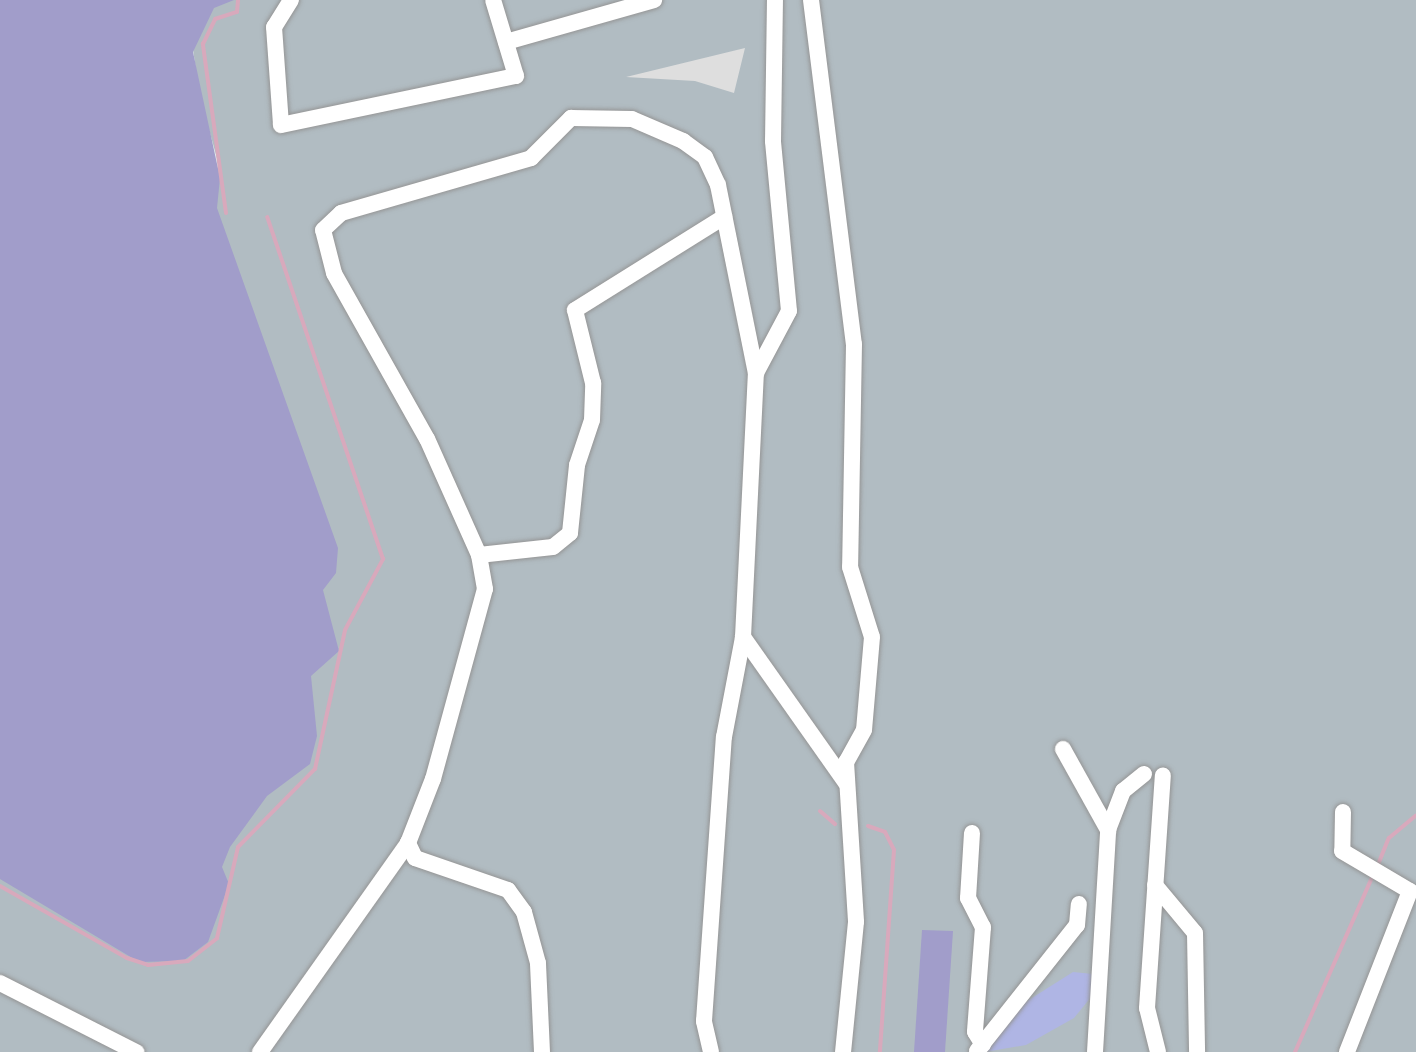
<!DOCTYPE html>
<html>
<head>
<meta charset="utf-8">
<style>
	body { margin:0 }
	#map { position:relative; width:1416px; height:1052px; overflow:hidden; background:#e5eeee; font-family:"IBM Plex Sans",sans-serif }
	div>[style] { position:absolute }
	.construction>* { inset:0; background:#b1bcc2 }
	.grass>* { inset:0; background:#afb5e4 }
	.forest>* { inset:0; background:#a19dca }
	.parking>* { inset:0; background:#dedede }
	.stream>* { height:4px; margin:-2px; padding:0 2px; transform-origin:2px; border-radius:2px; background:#d8a9bc }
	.roads { filter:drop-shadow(0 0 2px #959595) drop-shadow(0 0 2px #959595) }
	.minor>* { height:16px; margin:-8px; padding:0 8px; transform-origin:8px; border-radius:8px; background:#fff }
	span { translate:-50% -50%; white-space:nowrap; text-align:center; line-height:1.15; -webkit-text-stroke:6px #fff; paint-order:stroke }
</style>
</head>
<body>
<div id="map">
	<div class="construction">
		<i style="clip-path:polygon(195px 0,1416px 0,1416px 1052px,0 1052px,0 817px,248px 312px,214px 220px,218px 162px,200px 97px,190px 29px)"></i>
	</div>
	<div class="grass">
		<i style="clip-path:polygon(1073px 972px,1093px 974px,1092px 996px,1074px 1018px,1026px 1045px,985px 1052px,1016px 1008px)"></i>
	</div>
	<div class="forest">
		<i style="clip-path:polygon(0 0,234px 0,214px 8px,193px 52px,220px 178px,217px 208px,338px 548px,336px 573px,323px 590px,339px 651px,311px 676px,317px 736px,310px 764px,267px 796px,230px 847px,222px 867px,229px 884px,208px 942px,183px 961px,139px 962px,0 879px)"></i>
		<i style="clip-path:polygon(922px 930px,953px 931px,945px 1052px,914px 1052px)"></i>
	</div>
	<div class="parking">
		<i style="clip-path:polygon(745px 48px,734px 93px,695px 81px,626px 77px)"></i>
	</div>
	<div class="stream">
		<i style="left:226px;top:213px;width:171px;rotate:-97.8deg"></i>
		<i style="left:203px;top:44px;width:28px;rotate:-64deg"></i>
		<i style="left:215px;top:19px;width:23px;rotate:-18deg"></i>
		<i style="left:237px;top:12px;width:12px;rotate:-85deg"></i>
		<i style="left:820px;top:811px;width:20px;rotate:41deg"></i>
		<i style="left:868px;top:826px;width:18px;rotate:19deg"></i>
		<i style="left:885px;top:832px;width:20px;rotate:63deg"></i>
		<i style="left:894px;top:850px;width:202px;rotate:94deg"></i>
		<i style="left:1377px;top:867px;width:31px;rotate:-68deg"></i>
		<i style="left:1389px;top:838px;width:35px;rotate:-40deg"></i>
		<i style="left:0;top:886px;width:146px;rotate:29.6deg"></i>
		<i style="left:127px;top:958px;width:22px;rotate:18deg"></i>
		<i style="left:148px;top:965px;width:40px;rotate:-5.7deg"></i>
		<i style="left:188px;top:961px;width:37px;rotate:-38deg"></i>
		<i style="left:217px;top:938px;width:93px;rotate:-77deg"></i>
		<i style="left:238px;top:847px;width:110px;rotate:-45.4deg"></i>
		<i style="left:315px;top:769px;width:142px;rotate:-77.8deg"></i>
		<i style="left:345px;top:630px;width:81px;rotate:-61.8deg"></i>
		<i style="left:383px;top:559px;width:361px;rotate:-108.7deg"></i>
		<i style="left:1295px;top:1052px;width:193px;rotate:-66.2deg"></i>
	</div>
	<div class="roads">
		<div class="minor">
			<i style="left:291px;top:0;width:32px;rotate:122deg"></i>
			<i style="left:274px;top:27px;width:98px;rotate:85.9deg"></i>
			<i style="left:281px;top:125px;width:240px;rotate:-11.8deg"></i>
			<i style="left:516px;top:76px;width:79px;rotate:-106.8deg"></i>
			<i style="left:811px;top:0;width:347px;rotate:82.9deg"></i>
			<i style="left:854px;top:344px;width:223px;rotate:91deg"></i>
			<i style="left:850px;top:567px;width:73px;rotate:72.6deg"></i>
			<i style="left:872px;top:637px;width:93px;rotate:94.9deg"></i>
			<i style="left:864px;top:730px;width:37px;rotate:119deg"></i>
			<i style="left:846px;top:762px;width:160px;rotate:86.4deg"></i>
			<i style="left:856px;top:922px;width:131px;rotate:95.7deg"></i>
			<i style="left:506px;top:42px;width:154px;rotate:-15.8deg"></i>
			<i style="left:479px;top:555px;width:74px;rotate:-6.2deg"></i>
			<i style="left:553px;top:547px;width:22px;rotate:-39deg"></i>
			<i style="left:570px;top:533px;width:68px;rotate:-84.1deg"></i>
			<i style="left:577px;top:465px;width:47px;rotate:-71.6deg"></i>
			<i style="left:592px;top:420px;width:37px;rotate:-88deg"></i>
			<i style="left:593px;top:383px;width:75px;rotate:-103.9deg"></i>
			<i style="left:575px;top:310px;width:176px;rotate:-32deg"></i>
			<i style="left:743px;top:637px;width:179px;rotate:54.8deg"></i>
			<i style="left:1063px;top:749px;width:93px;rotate:60.9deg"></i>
			<i style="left:1343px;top:812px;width:39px;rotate:91deg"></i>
			<i style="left:1342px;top:851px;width:79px;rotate:30.5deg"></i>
			<i style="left:1410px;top:891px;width:173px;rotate:111.4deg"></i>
			<i style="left:972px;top:833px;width:65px;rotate:93.5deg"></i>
			<i style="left:968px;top:898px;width:33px;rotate:63deg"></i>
			<i style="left:983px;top:927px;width:105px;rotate:94.4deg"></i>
			<i style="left:975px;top:1032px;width:15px;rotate:58deg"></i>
			<i style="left:1155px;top:885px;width:62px;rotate:50.2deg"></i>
			<i style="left:1195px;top:933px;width:119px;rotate:89deg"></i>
			<i style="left:0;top:983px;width:153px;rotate:26.9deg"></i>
			<i style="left:977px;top:1051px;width:161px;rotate:-51.6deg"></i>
			<i style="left:1077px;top:925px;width:21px;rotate:-85deg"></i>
			<i style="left:260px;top:1052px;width:256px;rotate:-54.7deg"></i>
			<i style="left:542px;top:1052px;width:89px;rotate:-92.6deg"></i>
			<i style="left:538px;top:963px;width:53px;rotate:-105.4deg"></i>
			<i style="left:524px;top:912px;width:27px;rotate:-126deg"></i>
			<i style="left:508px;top:890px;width:98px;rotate:-161deg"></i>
			<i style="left:415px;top:858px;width:17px;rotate:-115deg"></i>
			<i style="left:408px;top:843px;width:69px;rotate:-68.7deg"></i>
			<i style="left:433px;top:779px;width:197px;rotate:-74.7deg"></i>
			<i style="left:485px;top:589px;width:35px;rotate:-100deg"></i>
			<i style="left:479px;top:555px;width:127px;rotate:-114.1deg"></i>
			<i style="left:427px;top:439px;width:190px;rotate:-119.3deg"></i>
			<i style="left:334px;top:273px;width:44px;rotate:-104.3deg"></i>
			<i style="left:323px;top:230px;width:25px;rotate:-43deg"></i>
			<i style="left:341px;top:213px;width:198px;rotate:-16.1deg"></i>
			<i style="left:531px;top:158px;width:57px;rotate:-45deg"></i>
			<i style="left:571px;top:118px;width:61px;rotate:0.9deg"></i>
			<i style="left:632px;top:119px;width:56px;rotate:23.3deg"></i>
			<i style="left:683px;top:141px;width:27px;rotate:36deg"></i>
			<i style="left:705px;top:157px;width:31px;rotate:65deg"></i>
			<i style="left:718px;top:185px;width:192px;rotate:78.6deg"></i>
			<i style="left:711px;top:1052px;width:32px;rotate:-103deg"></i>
			<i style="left:704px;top:1021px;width:285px;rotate:-86deg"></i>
			<i style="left:724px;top:737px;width:102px;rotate:-79.2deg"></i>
			<i style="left:743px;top:637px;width:264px;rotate:-87.2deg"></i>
			<i style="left:756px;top:373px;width:70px;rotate:-62deg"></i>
			<i style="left:789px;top:311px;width:171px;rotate:-95.4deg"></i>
			<i style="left:773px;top:141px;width:141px;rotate:-89.2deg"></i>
			<i style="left:1095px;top:1052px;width:222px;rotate:-86.6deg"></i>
			<i style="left:1108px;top:830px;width:42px;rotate:-69deg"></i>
			<i style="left:1123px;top:791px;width:27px;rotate:-39deg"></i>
			<i style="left:1158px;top:1052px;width:45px;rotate:-104deg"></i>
			<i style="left:1147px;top:1008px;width:233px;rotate:-86.1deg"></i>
		</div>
	</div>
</div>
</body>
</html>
